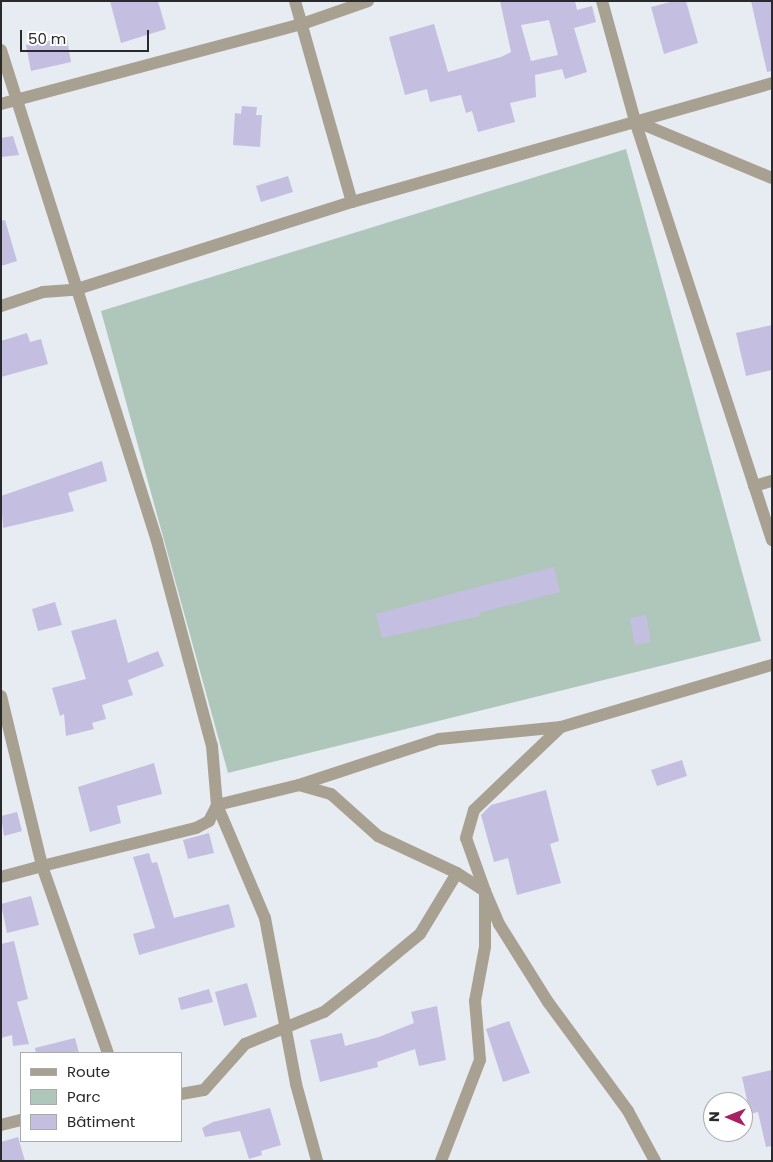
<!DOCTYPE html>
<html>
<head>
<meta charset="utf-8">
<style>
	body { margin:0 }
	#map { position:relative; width:773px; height:1162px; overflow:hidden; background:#e7ebf2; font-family:Poppins,sans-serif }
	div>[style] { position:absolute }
	.green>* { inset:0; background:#afc7bb }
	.building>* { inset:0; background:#c4bee1 }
	.street>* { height:12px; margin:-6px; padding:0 6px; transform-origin:6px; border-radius:6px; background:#a8a192 }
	span { translate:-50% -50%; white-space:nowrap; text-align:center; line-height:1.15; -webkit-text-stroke:4px #fff; paint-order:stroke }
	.frame { position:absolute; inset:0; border:2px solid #282a2c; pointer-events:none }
	.legend { position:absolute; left:20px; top:1052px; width:162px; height:90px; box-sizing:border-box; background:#fff; border:1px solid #a9aaab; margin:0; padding:6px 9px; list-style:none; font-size:15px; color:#282a2c }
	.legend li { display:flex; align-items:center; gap:10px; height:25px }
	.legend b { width:25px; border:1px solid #a9aaab }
	.north { position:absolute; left:703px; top:1092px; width:50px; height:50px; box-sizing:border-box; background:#fff; border:1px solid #a9aaab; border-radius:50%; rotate:271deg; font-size:14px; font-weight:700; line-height:20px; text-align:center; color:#282a2c }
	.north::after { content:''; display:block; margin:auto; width:18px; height:22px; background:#aa2065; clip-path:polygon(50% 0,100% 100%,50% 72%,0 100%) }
	.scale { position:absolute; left:20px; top:30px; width:129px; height:22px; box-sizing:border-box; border:2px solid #282a2c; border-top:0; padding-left:6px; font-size:15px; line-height:18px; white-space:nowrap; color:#282a2c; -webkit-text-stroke:4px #fff; paint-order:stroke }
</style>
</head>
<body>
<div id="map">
	<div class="green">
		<i style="clip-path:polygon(626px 149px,761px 641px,228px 773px,101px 311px)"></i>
	</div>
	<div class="building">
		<i style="clip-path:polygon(110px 1px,158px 1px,166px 29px,121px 43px)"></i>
		<i style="clip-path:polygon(evenodd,500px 1px,575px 1px,577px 10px,592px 6px,596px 22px,574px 28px,587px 72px,565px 79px,562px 69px,535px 75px,536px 97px,510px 103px,515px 122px,478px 132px,472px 111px,466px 113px,461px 95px,430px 102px,427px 89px,405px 95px,389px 37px,434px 24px,448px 72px,501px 57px,511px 52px,500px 1px,549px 20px,558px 55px,531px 61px,521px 25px,549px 20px)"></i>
		<i style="clip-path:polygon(674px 1px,686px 1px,698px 43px,664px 54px,651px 7px)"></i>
		<i style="clip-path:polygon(751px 1px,772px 1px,772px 71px,767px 72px)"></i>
		<i style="clip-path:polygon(67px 38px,71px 62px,31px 71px,26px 45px)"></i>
		<i style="clip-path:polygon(242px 106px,257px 107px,256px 115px,262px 115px,260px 147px,233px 145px,235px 113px,241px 114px)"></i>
		<i style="clip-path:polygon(13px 136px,19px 155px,1px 157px,1px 138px)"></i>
		<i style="clip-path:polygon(288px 176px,293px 192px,261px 202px,256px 186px)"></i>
		<i style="clip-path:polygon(5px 220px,17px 261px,1px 266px,1px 221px)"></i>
		<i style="clip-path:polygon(772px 325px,772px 370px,746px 376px,736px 333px)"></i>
		<i style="clip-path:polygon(27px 333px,30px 342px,41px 339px,48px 364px,1px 377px,1px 341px)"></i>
		<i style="clip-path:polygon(102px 461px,107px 481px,68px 493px,74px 511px,3px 528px,1px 496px)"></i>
		<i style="clip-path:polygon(554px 567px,560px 592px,479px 613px,480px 616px,382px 638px,376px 614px)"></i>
		<i style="clip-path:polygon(55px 602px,62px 625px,38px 631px,32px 609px)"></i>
		<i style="clip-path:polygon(646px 615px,651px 642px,635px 645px,630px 618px)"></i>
		<i style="clip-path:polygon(116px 619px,128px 663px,158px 651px,164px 666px,128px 680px,133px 695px,102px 705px,106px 719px,92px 723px,94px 729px,66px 736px,64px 714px,60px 716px,52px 688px,86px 679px,71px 631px)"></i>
		<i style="clip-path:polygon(682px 760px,687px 776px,657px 786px,651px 770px)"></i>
		<i style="clip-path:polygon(154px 763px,162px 794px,117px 806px,121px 823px,90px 832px,78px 787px)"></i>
		<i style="clip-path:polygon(546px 790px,559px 841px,550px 844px,561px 883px,517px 895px,508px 858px,494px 862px,481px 815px,491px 805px)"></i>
		<i style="clip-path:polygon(17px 812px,22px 831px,4px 836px,1px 816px)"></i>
		<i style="clip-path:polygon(209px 833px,214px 853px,188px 859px,183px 840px)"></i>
		<i style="clip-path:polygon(149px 853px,152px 863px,157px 862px,174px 918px,229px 904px,235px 927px,139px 955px,133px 934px,155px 928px,133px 857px)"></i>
		<i style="clip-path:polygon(31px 896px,39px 925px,7px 933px,1px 904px)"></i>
		<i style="clip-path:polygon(14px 941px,28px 999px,17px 1002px,29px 1044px,13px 1046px,12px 1035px,1px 1038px,1px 944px)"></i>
		<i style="clip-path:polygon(247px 983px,257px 1017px,224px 1026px,215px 992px)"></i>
		<i style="clip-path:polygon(209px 989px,213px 1002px,181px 1010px,178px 998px)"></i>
		<i style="clip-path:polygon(437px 1006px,446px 1060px,419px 1066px,415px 1049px,377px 1062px,378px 1067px,320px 1082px,310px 1040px,342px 1033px,345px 1046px,379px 1037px,414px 1023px,411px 1012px)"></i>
		<i style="clip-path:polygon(509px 1021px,530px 1073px,503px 1082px,486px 1029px)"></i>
		<i style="clip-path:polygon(75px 1038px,79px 1053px,36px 1053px,35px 1048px)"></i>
		<i style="clip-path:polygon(772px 1070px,772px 1146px,766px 1147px,758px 1112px,750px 1114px,742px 1077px)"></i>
		<i style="clip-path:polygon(270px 1108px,281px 1145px,261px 1151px,262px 1155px,249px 1159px,240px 1131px,205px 1137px,202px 1128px,213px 1122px)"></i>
		<i style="clip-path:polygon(18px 1137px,25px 1161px,1px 1161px,1px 1142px)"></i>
	</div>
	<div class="street">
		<i style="left:295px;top:1px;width:209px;rotate:74.2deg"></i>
		<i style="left:602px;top:1px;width:124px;rotate:74.6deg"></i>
		<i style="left:635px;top:121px;width:441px;rotate:71.9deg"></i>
		<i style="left:1px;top:50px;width:515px;rotate:72.37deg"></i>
		<i style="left:157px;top:541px;width:212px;rotate:75deg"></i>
		<i style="left:212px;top:746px;width:59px;rotate:85.2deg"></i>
		<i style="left:217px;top:805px;width:84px;rotate:-13.7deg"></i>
		<i style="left:299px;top:785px;width:33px;rotate:16deg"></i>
		<i style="left:331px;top:794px;width:63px;rotate:41.8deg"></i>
		<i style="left:378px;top:836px;width:87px;rotate:25.1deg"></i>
		<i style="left:457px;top:873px;width:33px;rotate:33deg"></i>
		<i style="left:485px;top:891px;width:36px;rotate:67deg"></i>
		<i style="left:499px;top:924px;width:92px;rotate:57.9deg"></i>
		<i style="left:548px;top:1002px;width:135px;rotate:53.7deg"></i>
		<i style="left:628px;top:1111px;width:57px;rotate:61.6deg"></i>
		<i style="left:1px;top:104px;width:311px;rotate:-14.9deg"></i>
		<i style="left:302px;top:24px;width:70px;rotate:-19.2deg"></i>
		<i style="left:635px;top:121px;width:148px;rotate:22.6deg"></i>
		<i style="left:1px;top:306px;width:44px;rotate:-18.4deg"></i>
		<i style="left:43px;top:292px;width:31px;rotate:-4deg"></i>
		<i style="left:74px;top:290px;width:292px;rotate:-17.6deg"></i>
		<i style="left:352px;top:202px;width:437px;rotate:-15.8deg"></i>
		<i style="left:754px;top:486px;width:19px;rotate:-16deg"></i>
		<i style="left:1px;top:696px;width:175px;rotate:76.4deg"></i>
		<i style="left:42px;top:866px;width:159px;rotate:-13.9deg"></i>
		<i style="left:196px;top:828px;width:15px;rotate:-28deg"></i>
		<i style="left:209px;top:821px;width:18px;rotate:-63deg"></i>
		<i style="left:299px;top:785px;width:147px;rotate:-18.2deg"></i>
		<i style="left:439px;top:739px;width:123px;rotate:-5.6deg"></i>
		<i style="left:561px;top:727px;width:220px;rotate:-16.4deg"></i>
		<i style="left:217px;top:805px;width:123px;rotate:67deg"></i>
		<i style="left:265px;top:918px;width:169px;rotate:79.4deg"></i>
		<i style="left:296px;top:1084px;width:80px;rotate:74.7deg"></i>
		<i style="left:1px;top:877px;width:42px;rotate:-15deg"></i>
		<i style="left:42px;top:866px;width:198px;rotate:70.6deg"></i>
		<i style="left:181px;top:1094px;width:23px;rotate:-10deg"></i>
		<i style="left:204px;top:1090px;width:62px;rotate:-48.3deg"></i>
		<i style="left:245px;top:1044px;width:85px;rotate:-22.1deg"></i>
		<i style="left:324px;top:1012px;width:48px;rotate:-38.3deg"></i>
		<i style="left:362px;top:982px;width:75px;rotate:-39.6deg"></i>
		<i style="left:420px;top:934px;width:71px;rotate:-58.8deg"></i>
		<i style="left:1px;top:1125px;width:21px;rotate:-14deg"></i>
		<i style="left:441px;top:1161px;width:108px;rotate:-68.9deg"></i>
		<i style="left:480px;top:1060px;width:59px;rotate:-94.8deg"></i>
		<i style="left:475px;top:1001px;width:55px;rotate:-79.5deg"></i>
		<i style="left:485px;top:947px;width:56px;rotate:-90deg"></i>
		<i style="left:485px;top:891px;width:56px;rotate:-109.7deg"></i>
		<i style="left:466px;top:838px;width:29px;rotate:-74deg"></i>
		<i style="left:474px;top:810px;width:120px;rotate:-43.7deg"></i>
	</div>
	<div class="frame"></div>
	<ul class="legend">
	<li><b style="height:6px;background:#a8a192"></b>Route</li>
	<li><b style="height:14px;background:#afc7bb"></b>Parc</li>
	<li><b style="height:14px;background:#c4bee1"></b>Bâtiment</li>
	</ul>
	<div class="north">N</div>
	<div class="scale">50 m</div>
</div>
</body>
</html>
